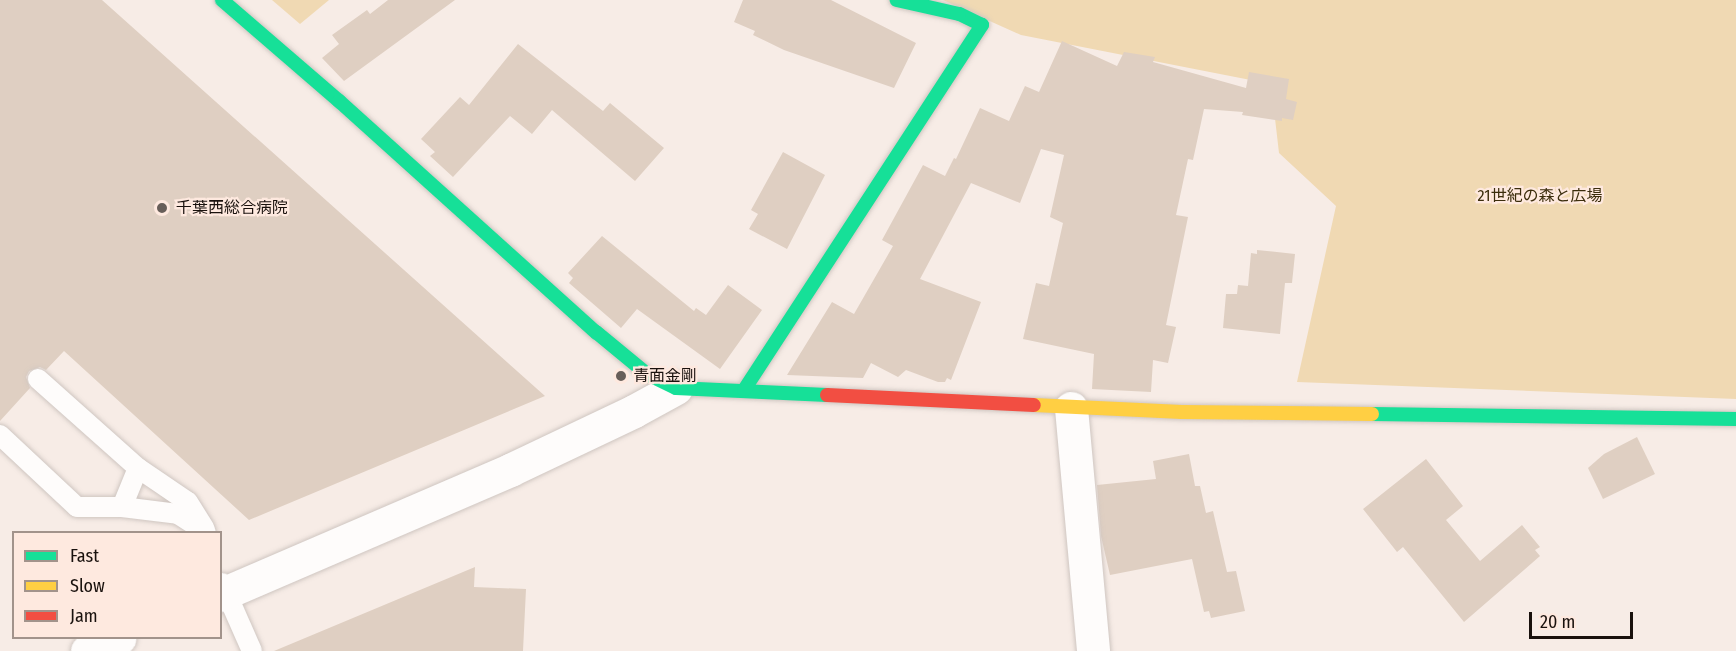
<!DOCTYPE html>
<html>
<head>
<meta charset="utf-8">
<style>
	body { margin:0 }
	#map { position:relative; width:1736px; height:651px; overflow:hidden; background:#f7ece6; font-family:"Fira Sans Condensed","Noto Sans JP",sans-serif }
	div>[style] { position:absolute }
	.green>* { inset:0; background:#f0d9b3 }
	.building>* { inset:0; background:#dfcfc2 }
	.roads { filter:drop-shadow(0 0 2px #cfc6c1) drop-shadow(0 0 2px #cfc6c1) }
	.lane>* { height:20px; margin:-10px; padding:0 10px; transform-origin:10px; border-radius:10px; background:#fefcfb }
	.street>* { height:33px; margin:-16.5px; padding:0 16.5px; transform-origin:16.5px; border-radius:16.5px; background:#fefcfb }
	.fast>* { height:14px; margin:-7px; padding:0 7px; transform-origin:7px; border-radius:7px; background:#16e098 }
	.slow>* { height:14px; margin:-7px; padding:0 7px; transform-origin:7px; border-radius:7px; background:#ffcf43 }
	.jam>* { height:14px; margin:-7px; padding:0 7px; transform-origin:7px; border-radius:7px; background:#f24e42 }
	.dots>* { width:16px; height:16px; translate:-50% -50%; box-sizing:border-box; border:3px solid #fee9df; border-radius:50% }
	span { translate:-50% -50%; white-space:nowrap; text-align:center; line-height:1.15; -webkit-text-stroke:4.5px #fee9df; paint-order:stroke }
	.park-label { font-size:16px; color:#3b2d0c }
	.poi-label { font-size:16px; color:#19110d }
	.left { translate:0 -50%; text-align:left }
	.legend { position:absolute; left:12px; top:531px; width:210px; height:108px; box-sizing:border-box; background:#fee9df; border:2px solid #a2938b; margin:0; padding:8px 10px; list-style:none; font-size:18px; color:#19110d }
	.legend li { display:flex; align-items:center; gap:12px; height:30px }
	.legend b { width:30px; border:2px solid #a2938b }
	.scale { position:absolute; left:1529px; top:612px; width:104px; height:27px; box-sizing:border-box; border:3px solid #19110d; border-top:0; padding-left:8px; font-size:18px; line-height:21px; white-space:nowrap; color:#19110d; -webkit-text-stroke:4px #fee9df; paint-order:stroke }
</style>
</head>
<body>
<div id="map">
	<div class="green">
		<i style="clip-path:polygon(272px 0,329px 0,300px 24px)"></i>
		<i style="clip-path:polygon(943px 0,1736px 0,1736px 399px,1297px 382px,1336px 206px,1279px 153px,1271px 84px,1021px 35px)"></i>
	</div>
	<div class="building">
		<i style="clip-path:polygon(0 0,102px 0,545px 396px,249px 520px,64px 351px,46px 370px,40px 367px,29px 371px,26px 377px,30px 388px,0 421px)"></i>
		<i style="clip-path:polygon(388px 0,455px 0,344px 81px,322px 58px,339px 44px,332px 35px,367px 10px,370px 14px)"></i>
		<i style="clip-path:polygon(743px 0,831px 0,916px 43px,894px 88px,784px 50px,753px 35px,755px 31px,734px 22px)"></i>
		<i style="clip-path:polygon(1062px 41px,1117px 66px,1124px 52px,1155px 57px,1153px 62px,1246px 88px,1249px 72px,1289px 79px,1286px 99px,1297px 102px,1293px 120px,1282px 118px,1282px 121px,1242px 115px,1243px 112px,1204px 109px,1193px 160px,1188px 159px,1176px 215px,1188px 217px,1166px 325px,1176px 327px,1168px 363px,1153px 360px,1151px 392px,1092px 389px,1094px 354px,1023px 339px,1036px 283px,1049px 286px,1063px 223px,1050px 217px,1064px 155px,1041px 149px,1020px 203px,971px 183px,920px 279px,981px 302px,951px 380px,947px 378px,945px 382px,938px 382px,906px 370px,898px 377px,871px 363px,863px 378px,787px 375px,832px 302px,854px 314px,893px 246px,882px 240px,923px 165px,945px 176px,954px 158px,956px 159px,980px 108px,1009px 121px,1025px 86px,1039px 92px)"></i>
		<i style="clip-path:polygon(518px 44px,603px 111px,610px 103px,664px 148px,635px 181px,552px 110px,532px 134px,510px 116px,453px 177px,430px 156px,435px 152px,421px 139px,460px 97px,469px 105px)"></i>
		<i style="clip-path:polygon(783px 152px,825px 175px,787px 249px,749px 229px,758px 214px,751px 210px)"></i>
		<i style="clip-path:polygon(602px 236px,694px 311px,696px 308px,706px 315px,728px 285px,762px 310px,720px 369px,637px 309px,621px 328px,569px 283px,573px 278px,568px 273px)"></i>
		<i style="clip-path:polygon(1257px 250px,1295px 254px,1292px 283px,1285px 283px,1280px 334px,1223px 328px,1226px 294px,1237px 294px,1238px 285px,1248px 286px,1251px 253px,1257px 254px)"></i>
		<i style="clip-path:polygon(1637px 437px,1655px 474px,1603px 499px,1588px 468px,1604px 454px)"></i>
		<i style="clip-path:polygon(1189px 454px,1195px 486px,1200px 486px,1206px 513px,1213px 511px,1227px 572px,1236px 571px,1245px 611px,1211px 618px,1209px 611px,1204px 612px,1192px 559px,1110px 575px,1101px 536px,1097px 485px,1156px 479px,1153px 461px)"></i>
		<i style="clip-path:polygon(1426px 459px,1463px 506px,1446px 520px,1480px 561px,1522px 525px,1540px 547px,1535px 550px,1540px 556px,1464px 622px,1403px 547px,1397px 552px,1363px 509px)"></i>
		<i style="clip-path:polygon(475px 567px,474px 587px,526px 589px,523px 651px,274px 651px)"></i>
	</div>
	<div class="roads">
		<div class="lane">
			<i style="left:38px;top:379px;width:134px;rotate:41.7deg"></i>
			<i style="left:138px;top:468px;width:60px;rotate:34.2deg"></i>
			<i style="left:188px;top:502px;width:31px;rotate:58deg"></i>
			<i style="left:0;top:435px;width:105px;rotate:43.1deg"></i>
			<i style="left:77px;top:507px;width:45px"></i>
			<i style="left:122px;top:507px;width:56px;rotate:7.1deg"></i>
			<i style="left:178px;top:514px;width:33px;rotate:33deg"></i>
			<i style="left:122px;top:507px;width:42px;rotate:-67.7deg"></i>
			<i style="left:222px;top:583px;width:74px;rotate:66.2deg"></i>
		</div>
		<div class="street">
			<i style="left:1071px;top:408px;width:244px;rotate:84.8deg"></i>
			<i style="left:220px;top:595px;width:316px;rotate:-23.3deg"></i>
			<i style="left:510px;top:470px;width:137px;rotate:-25.4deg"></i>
			<i style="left:634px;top:411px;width:48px;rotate:-28.7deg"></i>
			<i style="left:87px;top:651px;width:35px;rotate:-22deg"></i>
		</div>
		<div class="fast">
			<i style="left:222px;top:0;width:155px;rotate:40.8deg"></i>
			<i style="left:339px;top:101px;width:346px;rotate:42deg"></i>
			<i style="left:596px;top:332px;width:66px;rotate:39.5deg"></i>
			<i style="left:647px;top:374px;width:32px;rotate:26deg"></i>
			<i style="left:676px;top:388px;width:151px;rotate:2.7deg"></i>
			<i style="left:744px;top:390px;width:436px;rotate:-56.9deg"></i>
			<i style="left:982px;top:25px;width:25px;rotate:-154deg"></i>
			<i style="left:959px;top:14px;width:64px;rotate:-167.3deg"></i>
			<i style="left:1372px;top:414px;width:364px;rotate:0.8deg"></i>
		</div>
		<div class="slow">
			<i style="left:1034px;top:405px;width:148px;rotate:2.7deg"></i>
			<i style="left:1182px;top:412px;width:190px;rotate:0.6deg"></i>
		</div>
		<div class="jam">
			<i style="left:827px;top:395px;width:207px;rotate:2.8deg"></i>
		</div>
	</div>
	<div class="dots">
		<i style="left:162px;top:208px;background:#675e59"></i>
		<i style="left:621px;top:376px;background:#675e59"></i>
	</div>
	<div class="park-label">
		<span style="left:1540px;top:196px">21世紀の森と広場</span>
	</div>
	<div class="poi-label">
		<span class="left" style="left:176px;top:208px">千葉西総合病院</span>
		<span class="left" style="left:633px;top:376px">青面金剛</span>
	</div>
	<ul class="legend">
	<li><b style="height:8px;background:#16e098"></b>Fast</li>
	<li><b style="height:8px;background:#ffcf43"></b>Slow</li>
	<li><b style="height:8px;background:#f24e42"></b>Jam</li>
	</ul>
	<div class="scale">20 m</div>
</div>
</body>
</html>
